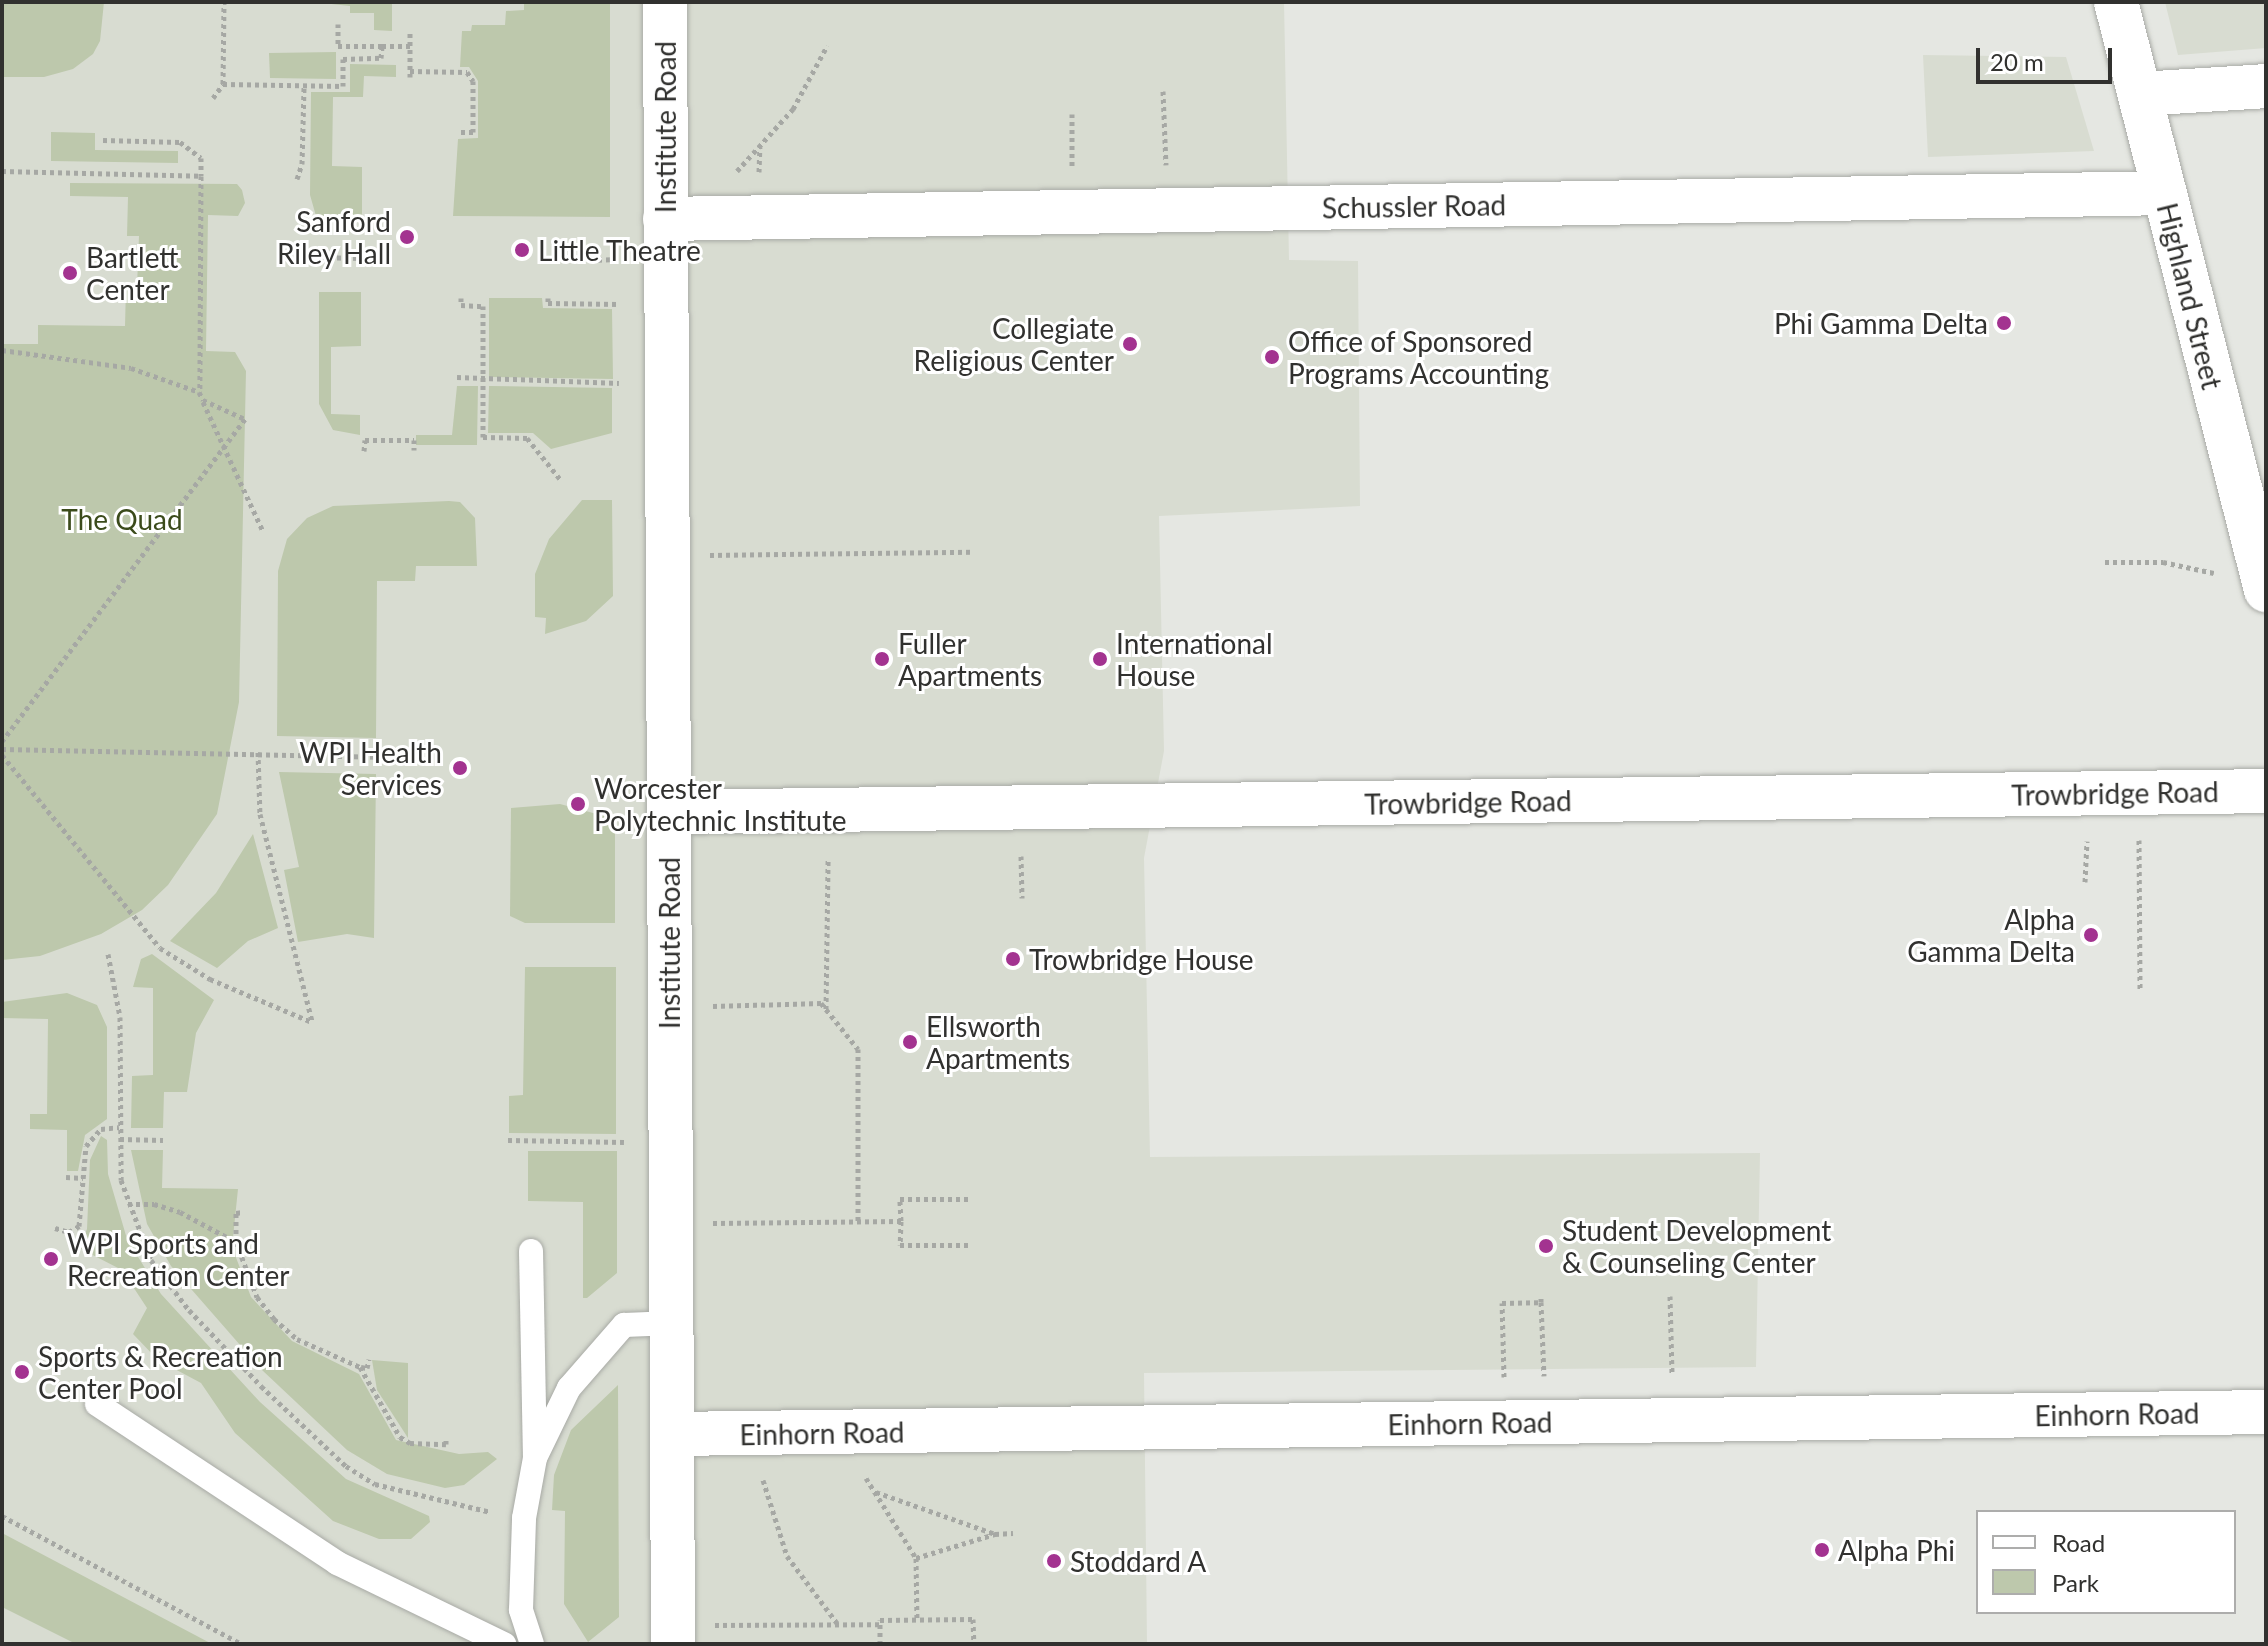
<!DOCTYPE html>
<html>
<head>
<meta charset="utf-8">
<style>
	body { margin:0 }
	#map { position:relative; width:2268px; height:1646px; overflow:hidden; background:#e5e7e2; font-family:Lato,sans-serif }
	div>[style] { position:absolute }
	.built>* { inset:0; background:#d8dcd1 }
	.green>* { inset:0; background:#bdc8ac }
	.path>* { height:5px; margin-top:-2.5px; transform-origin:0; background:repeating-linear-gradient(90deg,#a6a8a4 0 4px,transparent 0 8px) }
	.roads { filter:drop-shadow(0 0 2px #a8aaa5) drop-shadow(0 0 2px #a8aaa5) }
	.lane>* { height:24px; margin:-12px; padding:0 12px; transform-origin:12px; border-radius:12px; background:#fff }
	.street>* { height:44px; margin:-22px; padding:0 22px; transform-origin:22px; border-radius:22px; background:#fff }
	.secondary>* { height:44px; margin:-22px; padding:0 22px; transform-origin:22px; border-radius:22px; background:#fff }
	.highway>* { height:44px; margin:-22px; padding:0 22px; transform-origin:22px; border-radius:22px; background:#fff }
	.dots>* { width:22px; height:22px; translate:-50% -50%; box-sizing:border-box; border:4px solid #fff; border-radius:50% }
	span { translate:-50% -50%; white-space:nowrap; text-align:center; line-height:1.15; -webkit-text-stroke:6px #fff; paint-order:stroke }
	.street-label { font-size:28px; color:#31312f }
	.poi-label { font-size:28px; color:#31312f }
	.right { translate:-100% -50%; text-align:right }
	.left { translate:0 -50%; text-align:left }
	.park-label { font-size:28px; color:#3b4b1b }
	.frame { position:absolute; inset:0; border:4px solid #31312f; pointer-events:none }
	.legend { position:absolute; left:1976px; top:1510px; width:260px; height:104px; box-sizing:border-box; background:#fff; border:2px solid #adadac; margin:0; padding:10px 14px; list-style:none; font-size:24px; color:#31312f }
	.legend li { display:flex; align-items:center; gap:16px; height:40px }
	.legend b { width:40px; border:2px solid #adadac }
	.scale { position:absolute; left:1976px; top:48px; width:136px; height:36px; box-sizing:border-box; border:4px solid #31312f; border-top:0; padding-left:10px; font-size:24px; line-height:28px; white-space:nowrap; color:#31312f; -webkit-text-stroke:6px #fff; paint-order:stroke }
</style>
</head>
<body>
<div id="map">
	<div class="built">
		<i style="clip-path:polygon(2px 2px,1284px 2px,1289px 260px,1358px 261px,1360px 506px,1159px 516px,1164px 751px,1144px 858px,1150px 1157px,1760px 1153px,1756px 1367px,1144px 1373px,1147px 1644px,2px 1644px)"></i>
		<i style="clip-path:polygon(2165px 2px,2266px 2px,2266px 48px,2178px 55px)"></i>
		<i style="clip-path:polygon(1923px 55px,2066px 57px,2094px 151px,1928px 157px)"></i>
	</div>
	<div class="green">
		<i style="clip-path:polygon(2px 2px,104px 2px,100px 41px,93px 54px,73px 69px,44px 77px,2px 77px)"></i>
		<i style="clip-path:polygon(313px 2px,392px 2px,392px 31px,374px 30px,374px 13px,350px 13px,350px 6px)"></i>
		<i style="clip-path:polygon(524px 2px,610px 2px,610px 217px,453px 216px,458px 139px,478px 138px,478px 81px,469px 67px,460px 67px,462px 31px,471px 31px,472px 25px,505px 25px,506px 11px,524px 10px)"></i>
		<i style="clip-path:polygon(336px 52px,336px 79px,270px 78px,269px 53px)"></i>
		<i style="clip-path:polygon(350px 64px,396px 65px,396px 77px,364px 76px,363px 97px,333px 97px,332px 166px,362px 167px,362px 216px,316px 216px,310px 195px,311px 92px,350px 92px)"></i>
		<i style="clip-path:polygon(51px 132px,95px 133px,95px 150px,178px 151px,178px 163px,51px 161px)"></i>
		<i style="clip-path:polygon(70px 183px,237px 184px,242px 190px,245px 203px,238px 216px,208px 215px,206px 351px,235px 352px,246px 371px,239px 702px,217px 814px,168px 885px,142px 910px,101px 934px,40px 956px,2px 960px,2px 344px,38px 344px,38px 325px,125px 326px,126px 287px,137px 286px,139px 236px,127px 236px,128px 197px,70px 196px)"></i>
		<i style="clip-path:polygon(319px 292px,361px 292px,361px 346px,331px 347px,331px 414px,360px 415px,360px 435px,333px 430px,319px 404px)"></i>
		<i style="clip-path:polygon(489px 298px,542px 298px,543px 308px,612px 309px,613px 379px,489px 377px)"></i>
		<i style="clip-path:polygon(457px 386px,478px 386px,477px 445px,416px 445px,416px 435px,452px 435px)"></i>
		<i style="clip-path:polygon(489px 386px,612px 388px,612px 433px,551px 449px,533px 433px,488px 433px)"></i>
		<i style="clip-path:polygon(582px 500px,612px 500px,613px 596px,586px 621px,545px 634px,546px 618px,535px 617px,535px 574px,549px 539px)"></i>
		<i style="clip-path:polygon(449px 501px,460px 502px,475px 518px,477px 566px,416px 566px,415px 581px,377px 581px,376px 738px,277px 736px,278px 571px,287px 539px,307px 518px,333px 506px)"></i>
		<i style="clip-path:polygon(279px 772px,376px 774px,374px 938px,347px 934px,298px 942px,284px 870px,299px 867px)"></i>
		<i style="clip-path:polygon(560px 804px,615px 819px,615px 923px,525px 923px,510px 916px,511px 808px)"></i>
		<i style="clip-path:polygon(253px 834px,278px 928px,248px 941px,217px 968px,170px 941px,216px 893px)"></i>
		<i style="clip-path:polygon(152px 954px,214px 1000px,196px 1033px,187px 1092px,164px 1092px,163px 1128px,131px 1128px,132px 1076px,153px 1075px,153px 988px,133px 987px,141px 959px)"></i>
		<i style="clip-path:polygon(525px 967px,616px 967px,616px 1134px,509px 1133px,509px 1096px,523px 1095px)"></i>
		<i style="clip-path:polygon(67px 993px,97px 1005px,107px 1027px,107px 1119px,85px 1135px,78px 1171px,67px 1171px,67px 1130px,30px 1129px,30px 1114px,47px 1114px,48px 1019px,2px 1018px,2px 1002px)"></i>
		<i style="clip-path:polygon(101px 1136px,107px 1140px,108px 1174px,127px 1239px,161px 1294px,260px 1402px,346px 1479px,429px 1516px,430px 1522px,411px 1539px,379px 1539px,333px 1521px,235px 1433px,201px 1383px,158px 1360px,133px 1334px,147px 1308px,122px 1270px,79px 1248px,87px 1229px,90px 1160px)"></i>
		<i style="clip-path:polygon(131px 1150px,163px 1150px,162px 1188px,238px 1189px,232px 1247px,251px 1297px,292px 1341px,359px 1374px,396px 1440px,459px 1454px,488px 1452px,497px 1459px,464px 1485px,445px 1488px,387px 1474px,347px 1450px,262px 1370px,171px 1266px,147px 1224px)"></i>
		<i style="clip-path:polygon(528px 1151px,617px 1151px,617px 1273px,587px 1298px,583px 1298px,583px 1202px,528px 1201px)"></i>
		<i style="clip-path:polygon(372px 1360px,408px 1363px,408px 1438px,377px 1390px)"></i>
		<i style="clip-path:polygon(618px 1385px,619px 1617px,588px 1642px,564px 1604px,565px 1511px,552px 1510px,554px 1475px,571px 1430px)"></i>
		<i style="clip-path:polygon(2px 1533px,212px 1644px,76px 1644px,2px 1607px)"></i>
	</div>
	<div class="path">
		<i style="left:338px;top:24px;width:22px;rotate:90deg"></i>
		<i style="left:338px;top:46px;width:44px"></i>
		<i style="left:410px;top:71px;width:57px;rotate:1deg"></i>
		<i style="left:467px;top:72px;width:11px;rotate:56deg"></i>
		<i style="left:473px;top:81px;width:51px;rotate:90deg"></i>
		<i style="left:473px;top:132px;width:16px;rotate:180deg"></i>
		<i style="left:410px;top:77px;width:46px;rotate:-90deg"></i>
		<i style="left:223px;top:84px;width:120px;rotate:1deg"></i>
		<i style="left:343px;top:86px;width:27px;rotate:-90deg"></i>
		<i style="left:343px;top:59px;width:38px;rotate:-2deg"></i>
		<i style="left:381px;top:58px;width:12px;rotate:-85deg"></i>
		<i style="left:382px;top:46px;width:28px"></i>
		<i style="left:1163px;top:91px;width:74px;rotate:87.7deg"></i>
		<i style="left:213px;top:98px;width:17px;rotate:-54deg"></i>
		<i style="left:223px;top:84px;width:82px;rotate:-89.3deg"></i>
		<i style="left:1072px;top:114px;width:52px;rotate:90deg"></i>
		<i style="left:103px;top:140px;width:77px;rotate:1.5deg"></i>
		<i style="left:180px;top:142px;width:26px;rotate:37deg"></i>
		<i style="left:201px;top:158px;width:18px;rotate:90deg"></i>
		<i style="left:2px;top:171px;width:199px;rotate:1.4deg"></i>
		<i style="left:201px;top:176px;width:216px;rotate:90.3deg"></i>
		<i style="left:737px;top:171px;width:84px;rotate:-47.9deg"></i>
		<i style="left:793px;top:109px;width:72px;rotate:-61.6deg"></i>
		<i style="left:759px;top:172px;width:25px;rotate:-88deg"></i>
		<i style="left:297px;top:179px;width:16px;rotate:-72deg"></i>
		<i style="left:302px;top:164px;width:79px;rotate:-88.5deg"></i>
		<i style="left:313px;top:257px;width:49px;rotate:1.2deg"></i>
		<i style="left:590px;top:260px;width:29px;rotate:-2deg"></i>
		<i style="left:461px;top:298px;width:7px;rotate:90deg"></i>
		<i style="left:461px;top:305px;width:22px;rotate:3deg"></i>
		<i style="left:483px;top:306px;width:131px;rotate:90deg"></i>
		<i style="left:483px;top:437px;width:44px;rotate:1.3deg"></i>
		<i style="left:527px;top:438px;width:53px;rotate:51.2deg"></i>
		<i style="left:548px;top:298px;width:5px;rotate:90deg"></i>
		<i style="left:548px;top:303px;width:71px;rotate:0.8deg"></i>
		<i style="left:2px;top:350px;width:130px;rotate:7.9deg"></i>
		<i style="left:131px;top:368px;width:72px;rotate:19.4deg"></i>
		<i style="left:199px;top:392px;width:9px;rotate:63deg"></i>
		<i style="left:203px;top:400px;width:46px;rotate:24.3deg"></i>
		<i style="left:245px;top:419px;width:403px;rotate:127deg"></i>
		<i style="left:457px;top:377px;width:162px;rotate:2.1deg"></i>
		<i style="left:203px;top:402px;width:142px;rotate:65.1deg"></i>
		<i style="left:364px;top:451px;width:11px;rotate:-85deg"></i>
		<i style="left:365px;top:440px;width:49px"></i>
		<i style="left:414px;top:440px;width:10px;rotate:90deg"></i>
		<i style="left:710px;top:555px;width:263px;rotate:-0.7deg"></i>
		<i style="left:2105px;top:562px;width:58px"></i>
		<i style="left:2163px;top:562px;width:52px;rotate:12.2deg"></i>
		<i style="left:2px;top:749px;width:374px;rotate:1.2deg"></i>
		<i style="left:258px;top:752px;width:62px;rotate:88.2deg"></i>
		<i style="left:260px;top:814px;width:213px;rotate:75.9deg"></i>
		<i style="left:2px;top:755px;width:249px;rotate:50.7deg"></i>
		<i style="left:160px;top:948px;width:59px;rotate:31.8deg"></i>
		<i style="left:210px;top:979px;width:111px;rotate:22.9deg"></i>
		<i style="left:2139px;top:840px;width:149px;rotate:89.6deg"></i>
		<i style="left:1021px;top:856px;width:42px;rotate:88.6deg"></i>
		<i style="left:2085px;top:882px;width:41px;rotate:-87.2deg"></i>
		<i style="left:108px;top:954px;width:64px;rotate:79.2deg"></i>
		<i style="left:120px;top:1017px;width:163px;rotate:89.6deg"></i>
		<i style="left:121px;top:1180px;width:85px;rotate:69.4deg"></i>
		<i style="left:151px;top:1260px;width:63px;rotate:52.8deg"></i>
		<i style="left:189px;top:1310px;width:105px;rotate:46.5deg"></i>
		<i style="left:261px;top:1386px;width:117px;rotate:43.3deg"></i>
		<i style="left:346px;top:1466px;width:34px;rotate:32deg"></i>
		<i style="left:375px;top:1484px;width:119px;rotate:13.6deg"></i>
		<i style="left:713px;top:1006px;width:108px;rotate:-1.6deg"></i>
		<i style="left:821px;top:1003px;width:59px;rotate:51.2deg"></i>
		<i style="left:858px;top:1049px;width:173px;rotate:90deg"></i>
		<i style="left:826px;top:1009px;width:150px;rotate:-89.2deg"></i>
		<i style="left:120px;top:1139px;width:43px;rotate:1.3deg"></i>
		<i style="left:508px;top:1140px;width:116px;rotate:1deg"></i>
		<i style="left:66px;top:1177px;width:17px;rotate:3deg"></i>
		<i style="left:128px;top:1204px;width:26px"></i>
		<i style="left:154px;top:1204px;width:27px;rotate:17deg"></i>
		<i style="left:180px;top:1212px;width:64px;rotate:28.2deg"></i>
		<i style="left:236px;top:1242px;width:59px;rotate:69.1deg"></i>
		<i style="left:257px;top:1297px;width:28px;rotate:52deg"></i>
		<i style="left:274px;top:1319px;width:30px;rotate:41deg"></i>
		<i style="left:297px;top:1339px;width:69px;rotate:24deg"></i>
		<i style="left:360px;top:1367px;width:81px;rotate:60.3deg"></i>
		<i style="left:400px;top:1437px;width:12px;rotate:31deg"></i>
		<i style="left:410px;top:1443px;width:36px;rotate:2deg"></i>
		<i style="left:446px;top:1444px;width:5px;rotate:-90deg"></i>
		<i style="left:901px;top:1221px;width:24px;rotate:92deg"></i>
		<i style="left:900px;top:1245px;width:72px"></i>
		<i style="left:713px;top:1223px;width:188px;rotate:-0.6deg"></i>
		<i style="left:901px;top:1221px;width:22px;rotate:-93deg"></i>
		<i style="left:900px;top:1199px;width:72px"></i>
		<i style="left:55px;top:1228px;width:15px;rotate:16deg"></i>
		<i style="left:69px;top:1232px;width:12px;rotate:-31deg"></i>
		<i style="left:79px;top:1226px;width:80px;rotate:-85deg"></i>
		<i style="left:86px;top:1146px;width:23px;rotate:-49deg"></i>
		<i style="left:101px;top:1129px;width:18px;rotate:-6deg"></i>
		<i style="left:236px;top:1241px;width:28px;rotate:-90deg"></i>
		<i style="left:236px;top:1213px;width:7px;rotate:-8deg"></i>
		<i style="left:1670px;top:1296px;width:78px;rotate:88.5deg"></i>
		<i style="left:1541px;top:1302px;width:74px;rotate:87.7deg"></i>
		<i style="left:361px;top:1367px;width:6px;rotate:9deg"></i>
		<i style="left:367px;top:1368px;width:9px;rotate:-77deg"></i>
		<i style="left:1504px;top:1377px;width:74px;rotate:-91.5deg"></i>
		<i style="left:1502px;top:1303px;width:39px;rotate:-1deg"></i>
		<i style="left:1541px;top:1302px;width:7px;rotate:-90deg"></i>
		<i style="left:866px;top:1478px;width:94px;rotate:58deg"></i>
		<i style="left:916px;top:1558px;width:62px;rotate:89.1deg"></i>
		<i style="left:763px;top:1480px;width:80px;rotate:72.5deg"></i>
		<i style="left:787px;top:1556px;width:84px;rotate:53.3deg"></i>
		<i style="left:876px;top:1492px;width:126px;rotate:19.4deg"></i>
		<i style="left:2px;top:1516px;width:272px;rotate:28.1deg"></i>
		<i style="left:916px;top:1558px;width:83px;rotate:-16.9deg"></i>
		<i style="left:995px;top:1534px;width:18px;rotate:-3deg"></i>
		<i style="left:715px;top:1625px;width:165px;rotate:-0.3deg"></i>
		<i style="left:880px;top:1644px;width:24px;rotate:-90deg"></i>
		<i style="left:880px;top:1620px;width:93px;rotate:-0.6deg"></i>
		<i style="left:973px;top:1619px;width:25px;rotate:88deg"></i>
	</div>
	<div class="roads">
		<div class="lane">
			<i style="left:531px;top:1251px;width:205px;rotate:88.9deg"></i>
			<i style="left:97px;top:1404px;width:288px;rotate:33.5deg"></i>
			<i style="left:337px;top:1563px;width:186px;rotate:25.9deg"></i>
			<i style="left:532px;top:1644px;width:36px;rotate:-108deg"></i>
			<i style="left:521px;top:1610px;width:92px;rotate:-88.1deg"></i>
			<i style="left:524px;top:1518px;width:61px;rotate:-79.6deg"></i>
			<i style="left:535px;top:1458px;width:78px;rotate:-64.1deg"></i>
			<i style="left:569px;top:1388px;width:84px;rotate:-48.9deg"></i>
			<i style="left:624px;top:1325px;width:49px;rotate:-2.3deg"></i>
		</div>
		<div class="street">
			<i style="left:2140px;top:94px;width:126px;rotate:-3.6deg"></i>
			<i style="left:665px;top:219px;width:1499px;rotate:-0.99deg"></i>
			<i style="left:669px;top:812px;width:1597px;rotate:-0.75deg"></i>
			<i style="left:673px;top:1434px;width:1593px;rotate:-0.79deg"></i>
		</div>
		<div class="secondary">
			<i style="left:665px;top:2px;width:1642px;rotate:89.72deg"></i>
		</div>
		<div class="highway">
			<i style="left:2116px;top:2px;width:607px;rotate:75.69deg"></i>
		</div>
	</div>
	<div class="dots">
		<i style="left:407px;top:237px;background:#a33390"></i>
		<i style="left:522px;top:250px;background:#a33390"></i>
		<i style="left:70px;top:273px;background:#a33390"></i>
		<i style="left:2004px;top:323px;background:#a33390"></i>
		<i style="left:1130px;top:344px;background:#a33390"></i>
		<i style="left:1272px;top:357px;background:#a33390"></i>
		<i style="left:882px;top:659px;background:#a33390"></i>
		<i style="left:1100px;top:659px;background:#a33390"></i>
		<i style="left:460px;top:768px;background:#a33390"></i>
		<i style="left:578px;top:804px;background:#a33390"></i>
		<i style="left:2091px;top:935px;background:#a33390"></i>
		<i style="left:1013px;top:959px;background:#a33390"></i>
		<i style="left:910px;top:1042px;background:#a33390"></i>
		<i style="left:1546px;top:1246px;background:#a33390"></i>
		<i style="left:51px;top:1259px;background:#a33390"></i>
		<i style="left:22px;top:1372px;background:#a33390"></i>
		<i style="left:1822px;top:1550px;background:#a33390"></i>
		<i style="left:1054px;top:1561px;background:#a33390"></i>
	</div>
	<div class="street-label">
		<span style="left:665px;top:127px;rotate:-90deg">Institute Road</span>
		<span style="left:1414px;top:206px;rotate:-1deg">Schussler Road</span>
		<span style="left:2190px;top:296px;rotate:76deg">Highland Street</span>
		<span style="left:2115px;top:793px;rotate:-1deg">Trowbridge Road</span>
		<span style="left:1468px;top:802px;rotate:-1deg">Trowbridge Road</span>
		<span style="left:669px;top:943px;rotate:-90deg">Institute Road</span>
		<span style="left:2117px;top:1414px;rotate:-1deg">Einhorn Road</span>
		<span style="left:1470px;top:1423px;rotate:-1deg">Einhorn Road</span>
		<span style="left:822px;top:1433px;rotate:-1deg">Einhorn Road</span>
	</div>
	<div class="poi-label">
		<span class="right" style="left:391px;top:237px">Sanford<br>Riley Hall</span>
		<span class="left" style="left:538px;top:250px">Little Theatre</span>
		<span class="left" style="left:86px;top:273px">Bartlett<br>Center</span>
		<span class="right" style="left:1988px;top:323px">Phi Gamma Delta</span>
		<span class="right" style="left:1114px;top:344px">Collegiate<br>Religious Center</span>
		<span class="left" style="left:1288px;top:357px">Office of Sponsored<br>Programs Accounting</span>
		<span class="left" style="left:898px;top:659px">Fuller<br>Apartments</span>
		<span class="left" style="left:1116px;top:659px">International<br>House</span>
		<span class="right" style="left:442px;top:768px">WPI Health<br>Services</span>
		<span class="left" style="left:594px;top:804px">Worcester<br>Polytechnic Institute</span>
		<span class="right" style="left:2075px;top:935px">Alpha<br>Gamma Delta</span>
		<span class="left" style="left:1029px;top:959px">Trowbridge House</span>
		<span class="left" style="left:926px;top:1042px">Ellsworth<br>Apartments</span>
		<span class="left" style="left:1562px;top:1246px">Student Development<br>&amp; Counseling Center</span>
		<span class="left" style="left:67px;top:1259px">WPI Sports and<br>Recreation Center</span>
		<span class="left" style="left:38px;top:1372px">Sports &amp; Recreation<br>Center Pool</span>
		<span class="left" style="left:1838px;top:1550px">Alpha Phi</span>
		<span class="left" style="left:1070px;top:1561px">Stoddard A</span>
	</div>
	<div class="park-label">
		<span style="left:122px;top:519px">The Quad</span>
	</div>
	<div class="frame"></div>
	<ul class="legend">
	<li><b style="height:10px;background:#fff"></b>Road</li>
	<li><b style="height:22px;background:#bdc8ac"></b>Park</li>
	</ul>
	<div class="scale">20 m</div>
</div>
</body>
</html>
